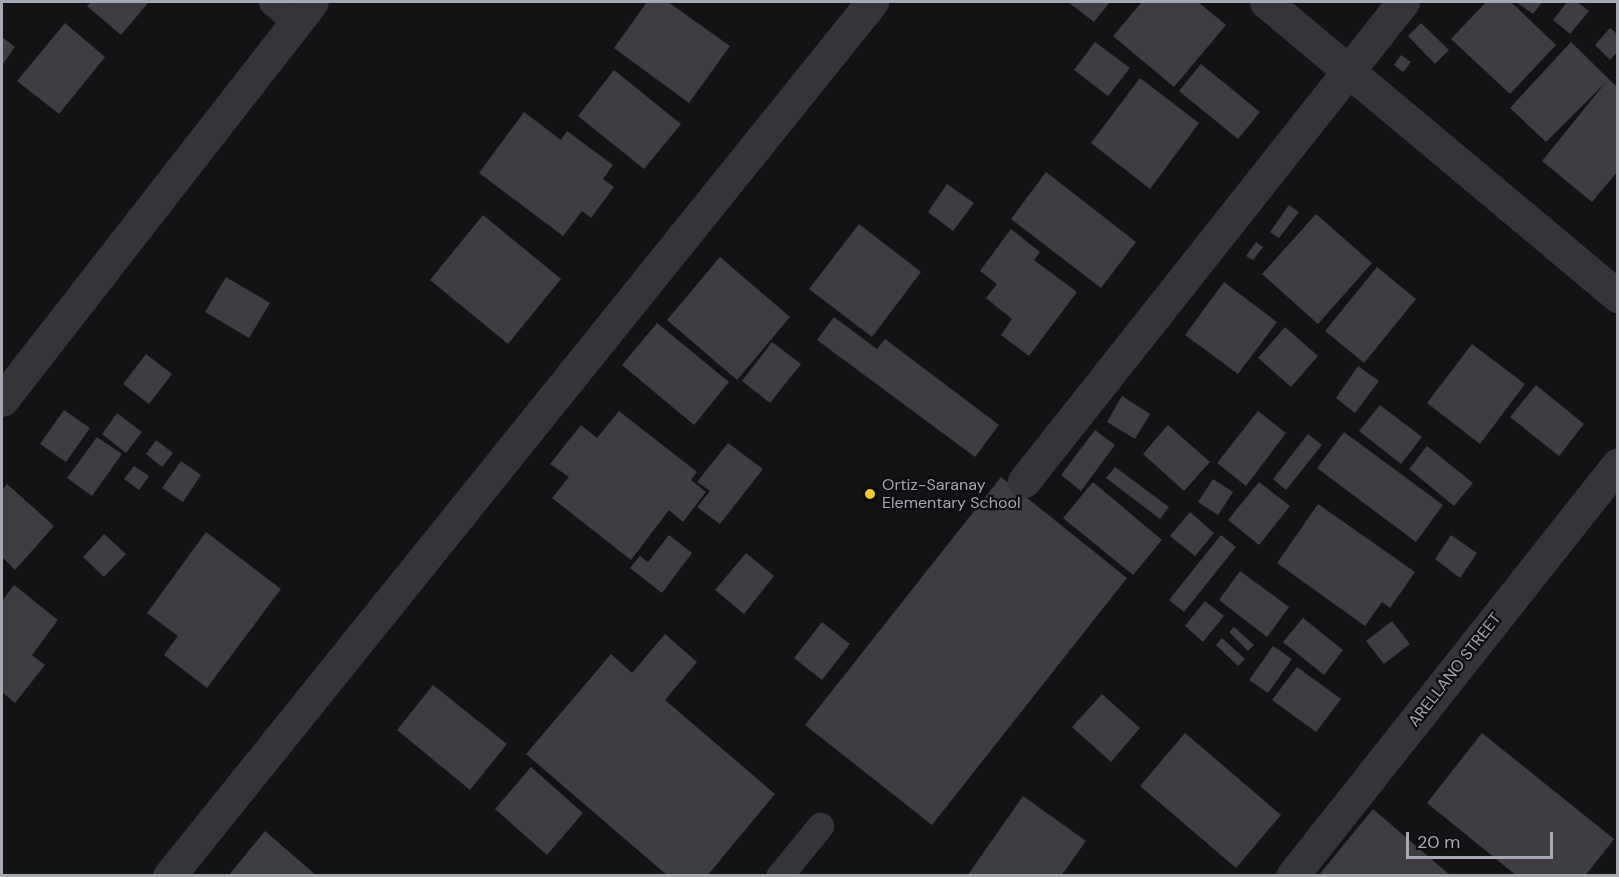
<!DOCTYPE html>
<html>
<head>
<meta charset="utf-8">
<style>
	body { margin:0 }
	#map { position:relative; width:1619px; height:877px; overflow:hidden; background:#131315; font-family:"DM Sans",sans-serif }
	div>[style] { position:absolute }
	.building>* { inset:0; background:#3d3d42 }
	.lane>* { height:27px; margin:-13.5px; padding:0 13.5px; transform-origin:13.5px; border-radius:13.5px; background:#343439 }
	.street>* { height:33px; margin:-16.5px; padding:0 16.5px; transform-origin:16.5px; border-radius:16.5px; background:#343439 }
	.dots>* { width:16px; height:16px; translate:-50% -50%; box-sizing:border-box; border:3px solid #0e0e10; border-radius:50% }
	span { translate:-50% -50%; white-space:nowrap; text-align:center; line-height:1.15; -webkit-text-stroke:4.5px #0e0e10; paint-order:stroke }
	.poi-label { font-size:16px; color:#a5a8b5 }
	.left { translate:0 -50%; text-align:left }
	.street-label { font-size:16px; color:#a5a8b5 }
	.frame { position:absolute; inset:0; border:3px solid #a5a8b5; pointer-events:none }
	.scale { position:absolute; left:1406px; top:832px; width:147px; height:27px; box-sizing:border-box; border:3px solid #a5a8b5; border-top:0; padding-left:8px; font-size:18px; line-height:21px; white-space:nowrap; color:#a5a8b5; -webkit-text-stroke:4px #0e0e10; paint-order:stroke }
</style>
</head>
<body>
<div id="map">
	<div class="building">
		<i style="clip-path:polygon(91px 2px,149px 2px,121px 35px,87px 6px)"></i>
		<i style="clip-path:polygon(647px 2px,668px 2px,730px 46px,689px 103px,614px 48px)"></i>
		<i style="clip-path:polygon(1068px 2px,1110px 2px,1094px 22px)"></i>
		<i style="clip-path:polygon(1142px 2px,1198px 2px,1226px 25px,1174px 87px,1113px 36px)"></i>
		<i style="clip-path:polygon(1486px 2px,1511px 2px,1556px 45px,1510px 94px,1451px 39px)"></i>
		<i style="clip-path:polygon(1516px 2px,1542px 2px,1533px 14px)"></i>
		<i style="clip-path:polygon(1567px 2px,1577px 2px,1589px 11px,1570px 34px,1553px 20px)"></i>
		<i style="clip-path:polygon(65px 23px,105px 57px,59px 114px,17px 81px)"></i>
		<i style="clip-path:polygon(1421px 23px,1449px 50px,1435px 64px,1408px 36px)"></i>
		<i style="clip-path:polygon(1610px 28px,1618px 35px,1618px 51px,1610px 60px,1595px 45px)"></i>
		<i style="clip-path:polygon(2px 37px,15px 47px,2px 65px)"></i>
		<i style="clip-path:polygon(1095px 42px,1130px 68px,1108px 96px,1074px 70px)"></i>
		<i style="clip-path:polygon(1571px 42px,1618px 88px,1618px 171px,1592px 202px,1542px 161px,1606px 82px,1546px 142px,1510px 108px)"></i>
		<i style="clip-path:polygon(1401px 55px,1411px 62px,1403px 72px,1394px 65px)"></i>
		<i style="clip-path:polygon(1201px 64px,1260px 112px,1238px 139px,1179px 91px)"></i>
		<i style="clip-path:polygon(614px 70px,681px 124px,644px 169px,578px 116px)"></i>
		<i style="clip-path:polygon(1140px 78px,1199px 123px,1150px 189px,1091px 143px)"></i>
		<i style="clip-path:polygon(524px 112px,561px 140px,567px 131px,613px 165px,603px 179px,614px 187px,591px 218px,582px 211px,563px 236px,479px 173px)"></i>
		<i style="clip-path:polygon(1046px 172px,1136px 242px,1101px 288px,1011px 219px)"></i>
		<i style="clip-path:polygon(947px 184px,974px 203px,953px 231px,928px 212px)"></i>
		<i style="clip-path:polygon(1289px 205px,1299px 212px,1279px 238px,1270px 232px)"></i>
		<i style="clip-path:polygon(1316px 214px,1372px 263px,1318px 324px,1262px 274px)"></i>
		<i style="clip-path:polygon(483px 215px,561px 279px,508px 344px,430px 280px)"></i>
		<i style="clip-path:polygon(859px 224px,921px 272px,872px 337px,809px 289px)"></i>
		<i style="clip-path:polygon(1011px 229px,1040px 252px,1034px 260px,1077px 292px,1029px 356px,1001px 335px,1012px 319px,986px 298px,997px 284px,980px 271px)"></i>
		<i style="clip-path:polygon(1256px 242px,1263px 247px,1253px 260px,1246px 256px)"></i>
		<i style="clip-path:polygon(720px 257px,790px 317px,737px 380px,667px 320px)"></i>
		<i style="clip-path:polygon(1377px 267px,1416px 299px,1364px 363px,1325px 331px)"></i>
		<i style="clip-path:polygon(226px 277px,270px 303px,249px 338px,205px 312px)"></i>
		<i style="clip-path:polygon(1224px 282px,1277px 322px,1238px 374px,1185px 335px)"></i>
		<i style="clip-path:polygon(834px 317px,877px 349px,885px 339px,999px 425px,975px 457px,817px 340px)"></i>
		<i style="clip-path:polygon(657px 323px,729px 382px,694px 425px,622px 365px)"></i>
		<i style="clip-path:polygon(1285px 327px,1318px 356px,1291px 387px,1258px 358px)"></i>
		<i style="clip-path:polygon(772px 342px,801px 364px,770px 403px,742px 381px)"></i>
		<i style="clip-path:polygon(1472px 344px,1525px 384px,1480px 444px,1427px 403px)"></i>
		<i style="clip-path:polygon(146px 354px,172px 374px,149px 404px,123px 384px)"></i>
		<i style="clip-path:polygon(1358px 366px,1379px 381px,1355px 413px,1336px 398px)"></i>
		<i style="clip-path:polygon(1536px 385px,1584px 424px,1559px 456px,1510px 417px)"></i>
		<i style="clip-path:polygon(1122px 396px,1150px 414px,1135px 439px,1107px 422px)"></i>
		<i style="clip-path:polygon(1380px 405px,1422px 437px,1401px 464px,1359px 431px)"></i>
		<i style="clip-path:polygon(64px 410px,90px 428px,66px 462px,40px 444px)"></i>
		<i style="clip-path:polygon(619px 411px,697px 472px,691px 480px,706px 492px,683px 522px,669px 510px,631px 560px,552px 498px,569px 477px,550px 464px,581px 425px,597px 438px)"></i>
		<i style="clip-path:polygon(1258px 411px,1286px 433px,1246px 486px,1217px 463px)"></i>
		<i style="clip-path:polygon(117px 413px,142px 432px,126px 453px,102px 434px)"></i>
		<i style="clip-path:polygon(1168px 425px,1210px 462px,1184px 491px,1143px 454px)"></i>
		<i style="clip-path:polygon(1095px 430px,1115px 445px,1081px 491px,1061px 475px)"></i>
		<i style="clip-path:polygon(1344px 432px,1443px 505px,1416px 542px,1317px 468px)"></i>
		<i style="clip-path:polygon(1308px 434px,1322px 445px,1286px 490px,1273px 479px)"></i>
		<i style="clip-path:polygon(97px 437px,122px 454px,92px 496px,67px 478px)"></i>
		<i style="clip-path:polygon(156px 440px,173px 453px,162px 467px,146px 454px)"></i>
		<i style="clip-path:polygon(728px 443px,763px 469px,720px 524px,697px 507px,710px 491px,697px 482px)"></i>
		<i style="clip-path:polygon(1427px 446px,1473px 483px,1454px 506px,1409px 469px)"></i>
		<i style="clip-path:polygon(181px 461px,201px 475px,183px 502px,162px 488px)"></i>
		<i style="clip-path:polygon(134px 466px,149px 476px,139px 490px,124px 479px)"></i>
		<i style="clip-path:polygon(1115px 467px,1169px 507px,1160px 519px,1106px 478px)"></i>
		<i style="clip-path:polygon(1001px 477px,1127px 578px,932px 825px,805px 725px)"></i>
		<i style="clip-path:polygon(1213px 479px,1233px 492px,1218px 515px,1198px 502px)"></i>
		<i style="clip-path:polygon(1093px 482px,1162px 540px,1133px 575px,1063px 518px)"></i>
		<i style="clip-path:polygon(1259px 482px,1290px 506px,1259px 545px,1228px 520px)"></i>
		<i style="clip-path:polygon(7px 484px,54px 526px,15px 570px,2px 557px,2px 490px)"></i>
		<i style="clip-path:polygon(1318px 504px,1415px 572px,1390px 608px,1382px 602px,1365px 626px,1277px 563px)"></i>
		<i style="clip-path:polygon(1190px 512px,1214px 533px,1195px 556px,1170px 536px)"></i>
		<i style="clip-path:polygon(206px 532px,281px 589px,207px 688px,164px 655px,178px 636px,147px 613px)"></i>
		<i style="clip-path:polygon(104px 534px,126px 554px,104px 577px,83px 557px)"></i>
		<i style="clip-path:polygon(669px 535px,692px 553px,662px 593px,630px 568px,640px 556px,648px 562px)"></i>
		<i style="clip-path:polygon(1221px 535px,1236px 547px,1184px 612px,1169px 600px)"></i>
		<i style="clip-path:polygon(1451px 535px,1477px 553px,1460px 578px,1435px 559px)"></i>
		<i style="clip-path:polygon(746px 553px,774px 576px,744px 614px,715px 590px)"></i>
		<i style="clip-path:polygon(1240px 571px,1289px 607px,1267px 637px,1219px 600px)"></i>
		<i style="clip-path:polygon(14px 585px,58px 620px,32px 655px,45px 665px,15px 703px,2px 692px,2px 601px)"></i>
		<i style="clip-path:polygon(1205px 601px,1224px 616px,1203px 642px,1185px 626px)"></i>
		<i style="clip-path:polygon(1303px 618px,1343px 650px,1324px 675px,1283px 642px)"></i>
		<i style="clip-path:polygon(1392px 621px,1410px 644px,1384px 664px,1366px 641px)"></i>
		<i style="clip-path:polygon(822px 622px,850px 644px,822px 680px,794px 658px)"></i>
		<i style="clip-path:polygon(1234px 627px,1254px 645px,1248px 651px,1229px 632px)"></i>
		<i style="clip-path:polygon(665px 634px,697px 662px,665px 700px,775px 794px,707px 876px,668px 876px,526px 754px,611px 654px,632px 673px)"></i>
		<i style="clip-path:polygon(1222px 638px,1245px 659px,1238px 666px,1216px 645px)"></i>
		<i style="clip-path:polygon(1273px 646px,1292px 659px,1268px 693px,1249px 680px)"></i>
		<i style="clip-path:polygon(1297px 667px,1341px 699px,1316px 732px,1272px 700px)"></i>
		<i style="clip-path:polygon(433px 685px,507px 744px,470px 790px,397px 730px)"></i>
		<i style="clip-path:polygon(1102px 694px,1140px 728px,1111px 762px,1072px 727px)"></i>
		<i style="clip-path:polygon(1185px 733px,1281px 815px,1236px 868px,1140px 786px)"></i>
		<i style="clip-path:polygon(1482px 733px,1614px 839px,1585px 876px,1517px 876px,1427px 803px)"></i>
		<i style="clip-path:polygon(531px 767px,583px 813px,547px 855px,495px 809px)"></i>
		<i style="clip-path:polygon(1023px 796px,1086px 841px,1061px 876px,967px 876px)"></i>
		<i style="clip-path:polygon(1373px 809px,1451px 876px,1318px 876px)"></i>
		<i style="clip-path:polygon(265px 831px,317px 876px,228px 876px)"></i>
	</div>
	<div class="lane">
		<i style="left:272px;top:2px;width:30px;rotate:40deg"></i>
		<i style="left:779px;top:876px;width:65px;rotate:-50.6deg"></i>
	</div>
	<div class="street">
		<i style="left:1266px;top:2px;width:459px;rotate:39.9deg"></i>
		<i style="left:2px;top:400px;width:504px;rotate:-52.09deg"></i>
		<i style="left:1024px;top:481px;width:611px;rotate:-51.65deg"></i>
		<i style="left:169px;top:876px;width:1122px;rotate:-51.19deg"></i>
		<i style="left:1292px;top:876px;width:525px;rotate:-51.65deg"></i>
	</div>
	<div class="dots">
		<i style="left:870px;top:494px;background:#ecc833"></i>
	</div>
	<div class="poi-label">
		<span class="left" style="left:882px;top:494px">Ortiz-Saranay<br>Elementary School</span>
	</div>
	<div class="street-label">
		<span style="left:1455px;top:670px;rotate:-52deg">ARELLANO STREET</span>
	</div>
	<div class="frame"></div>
	<div class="scale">20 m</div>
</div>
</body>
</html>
